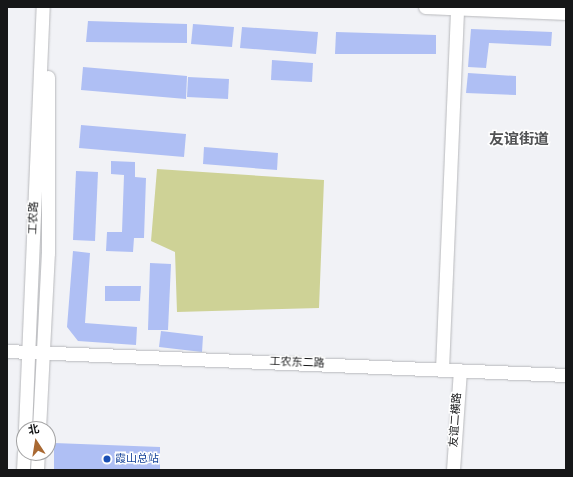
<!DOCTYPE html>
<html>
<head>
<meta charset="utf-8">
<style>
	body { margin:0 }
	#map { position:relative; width:573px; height:477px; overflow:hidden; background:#f1f2f6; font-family:"Nunito Sans","Noto Sans SC",sans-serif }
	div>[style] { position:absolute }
	.green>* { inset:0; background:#ced296 }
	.building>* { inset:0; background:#afbff4 }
	.roads { filter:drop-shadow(0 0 1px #b8b9bc) drop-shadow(0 0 1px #b8b9bc) }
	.minor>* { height:13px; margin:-6.5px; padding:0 6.5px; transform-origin:6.5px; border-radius:6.5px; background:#fff }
	.dots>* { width:11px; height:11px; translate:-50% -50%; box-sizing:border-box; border:2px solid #fff; border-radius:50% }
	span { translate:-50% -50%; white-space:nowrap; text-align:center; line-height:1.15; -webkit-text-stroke:3px #fff; paint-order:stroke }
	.street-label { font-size:11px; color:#161718 }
	.transit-label { font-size:11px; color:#164399 }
	.left { translate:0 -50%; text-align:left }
	.district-label { font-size:15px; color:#515254; font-weight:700 }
	.frame { position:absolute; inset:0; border:8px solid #161718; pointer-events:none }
	.north { position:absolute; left:16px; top:421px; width:40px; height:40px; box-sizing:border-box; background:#fff; border:1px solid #a2a2a3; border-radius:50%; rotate:348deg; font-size:11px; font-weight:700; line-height:16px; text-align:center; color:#161718 }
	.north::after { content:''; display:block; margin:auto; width:14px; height:18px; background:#a96933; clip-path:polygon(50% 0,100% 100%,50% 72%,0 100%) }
</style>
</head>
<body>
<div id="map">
	<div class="green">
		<i style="clip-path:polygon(157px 169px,324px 180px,319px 308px,177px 312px,175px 252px,151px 241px)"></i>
	</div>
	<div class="building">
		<i style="clip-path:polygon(88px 21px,187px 24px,187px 43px,86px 42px)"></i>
		<i style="clip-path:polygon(193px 24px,234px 27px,232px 47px,191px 44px)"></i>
		<i style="clip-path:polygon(242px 27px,318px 32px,316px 54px,240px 48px)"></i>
		<i style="clip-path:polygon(471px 29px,552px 32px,551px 46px,489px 43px,486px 68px,468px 67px)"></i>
		<i style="clip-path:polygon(336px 32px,436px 35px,436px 54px,335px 54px)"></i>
		<i style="clip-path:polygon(272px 60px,313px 63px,312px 82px,271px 80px)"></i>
		<i style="clip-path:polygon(83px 67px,187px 76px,186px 99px,81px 90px)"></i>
		<i style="clip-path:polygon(468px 73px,516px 76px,516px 95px,466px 93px)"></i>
		<i style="clip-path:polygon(188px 77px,229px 79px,228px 99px,187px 97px)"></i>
		<i style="clip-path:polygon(81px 125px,186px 134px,184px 157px,79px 148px)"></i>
		<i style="clip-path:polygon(204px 147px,278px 153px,277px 170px,203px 164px)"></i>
		<i style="clip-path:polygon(111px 161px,135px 162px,135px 177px,146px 178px,144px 238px,134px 238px,133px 252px,106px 251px,107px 232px,122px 232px,124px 175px,111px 174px)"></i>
		<i style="clip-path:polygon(76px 171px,98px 172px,95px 241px,73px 240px)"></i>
		<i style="clip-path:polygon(73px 251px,90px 253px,85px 323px,137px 327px,136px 345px,78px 341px,67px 327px)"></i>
		<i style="clip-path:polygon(150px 263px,171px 264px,168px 330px,148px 330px)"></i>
		<i style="clip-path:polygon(105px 286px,141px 286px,140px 301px,105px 301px)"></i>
		<i style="clip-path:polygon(161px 331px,203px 336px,202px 352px,159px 347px)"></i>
		<i style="clip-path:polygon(54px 443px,160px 447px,160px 470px,54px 470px)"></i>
	</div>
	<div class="roads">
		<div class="minor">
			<i style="left:425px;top:7px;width:141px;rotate:2.4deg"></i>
			<i style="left:7px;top:351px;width:560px;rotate:2.46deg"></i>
			<i style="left:442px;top:369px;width:360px;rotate:-87.6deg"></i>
			<i style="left:25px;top:429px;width:422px;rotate:-87.6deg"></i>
			<i style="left:39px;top:429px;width:176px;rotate:-87.1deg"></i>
			<i style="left:48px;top:253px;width:176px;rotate:-90deg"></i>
			<i style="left:23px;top:470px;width:17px;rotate:-87deg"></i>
			<i style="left:37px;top:470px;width:17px;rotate:-87deg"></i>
			<i style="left:453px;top:470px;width:100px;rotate:-86deg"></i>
		</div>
	</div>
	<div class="dots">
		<i style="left:107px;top:459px;background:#1a4fb4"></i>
	</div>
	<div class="street-label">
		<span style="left:34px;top:218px;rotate:-88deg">工农路</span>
		<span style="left:297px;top:363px;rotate:2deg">工农东二路</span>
		<span style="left:456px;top:420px;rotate:-86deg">友谊二横路</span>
	</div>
	<div class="transit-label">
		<span class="left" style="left:115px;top:459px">霞山总站</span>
	</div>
	<div class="district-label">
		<span style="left:519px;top:140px">友谊街道</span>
	</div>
	<div class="frame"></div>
	<div class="north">北</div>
</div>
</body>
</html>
